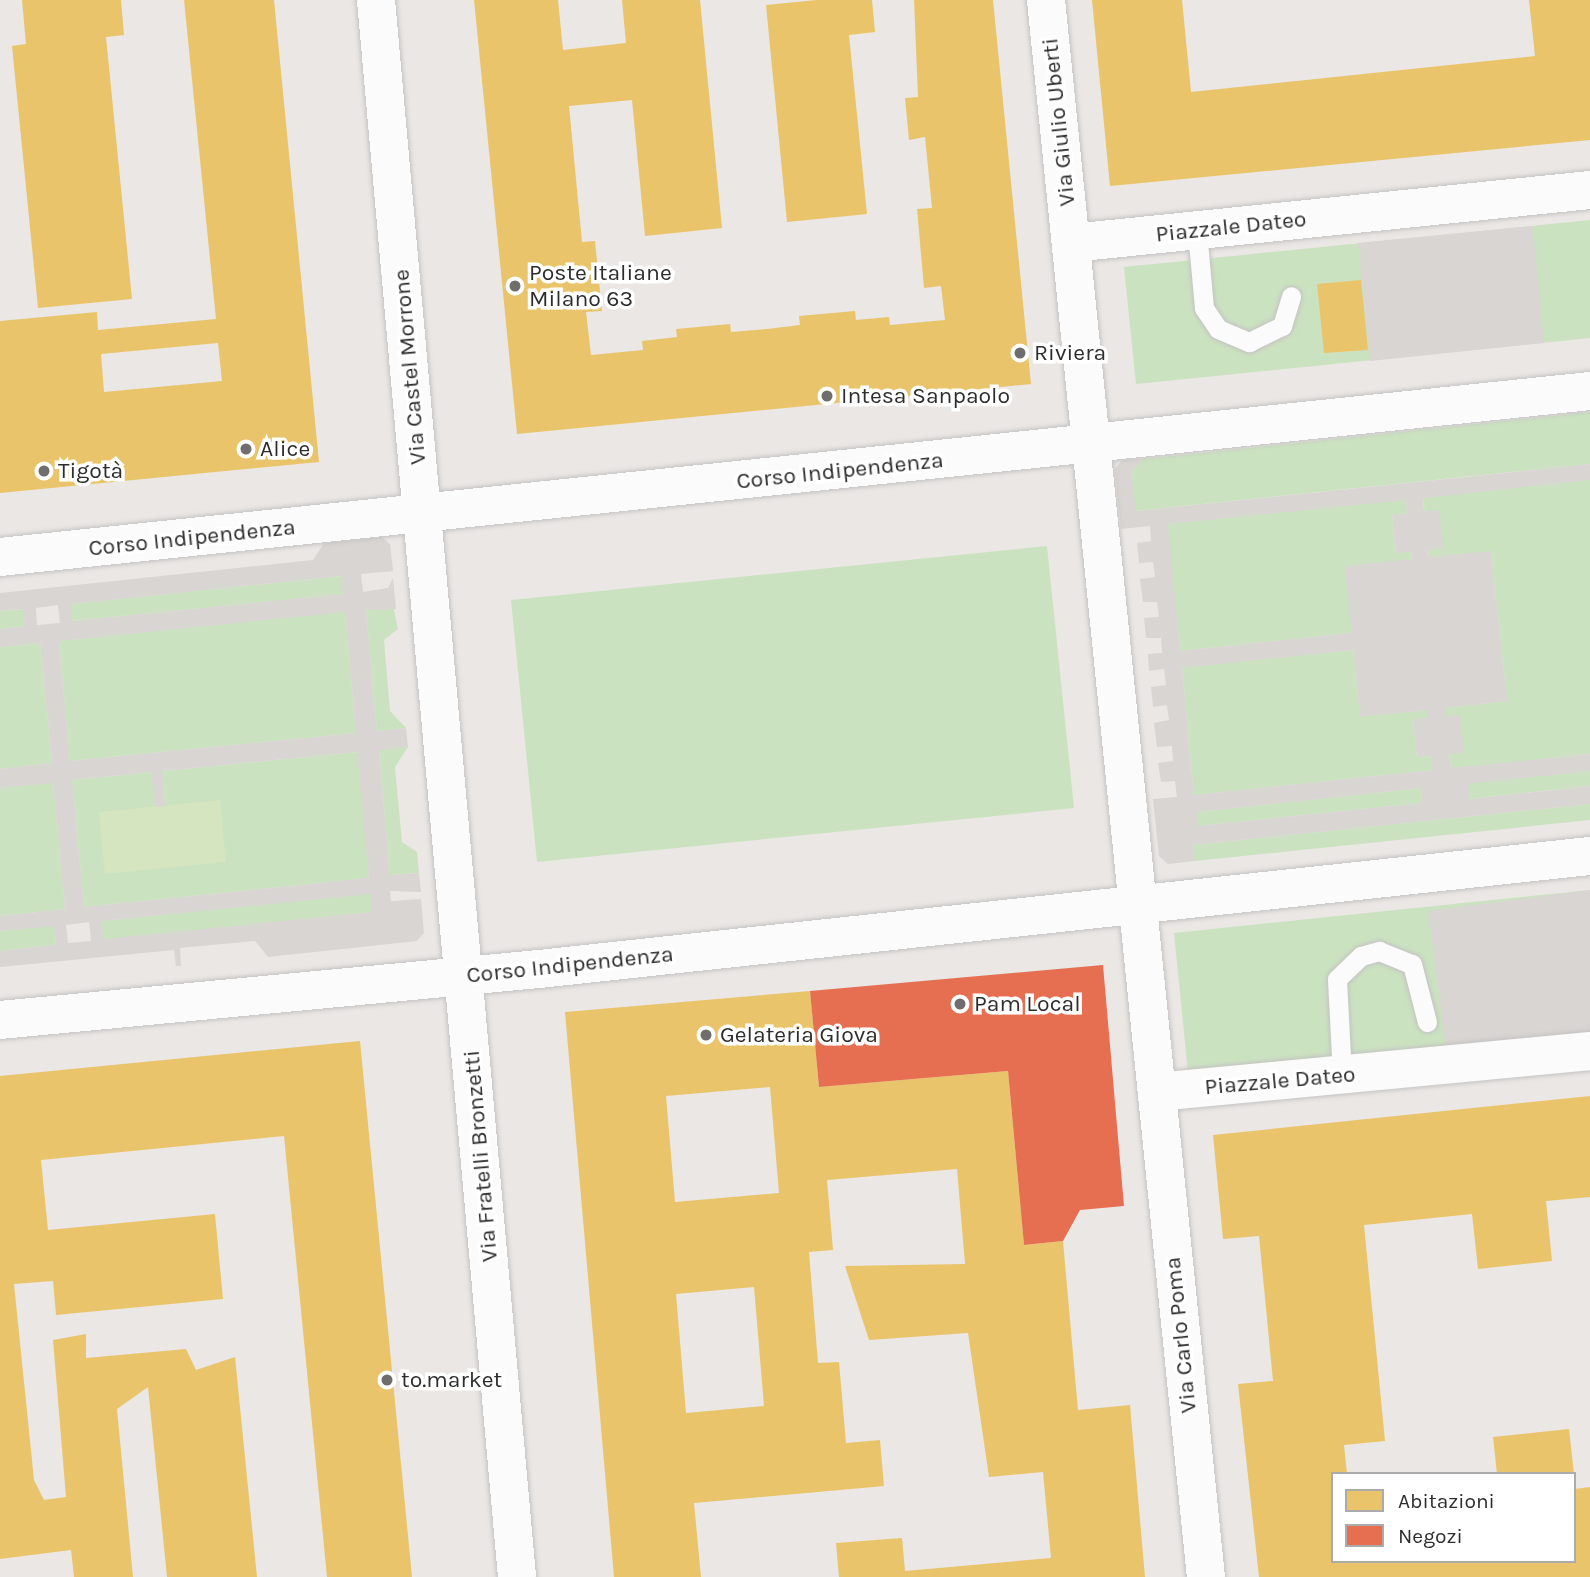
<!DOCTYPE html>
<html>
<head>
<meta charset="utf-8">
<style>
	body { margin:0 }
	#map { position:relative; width:1590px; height:1577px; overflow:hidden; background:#eae7e4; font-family:Karla,sans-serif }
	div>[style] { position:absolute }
	.green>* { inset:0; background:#cbe2c0 }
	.pitch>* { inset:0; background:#d4e5bf }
	.plaza>* { inset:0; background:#d8d5d2 }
	.homes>* { inset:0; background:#e9c46a }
	.shops>* { inset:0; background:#e76f51 }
	.roads { filter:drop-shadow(0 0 2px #c4c3c3) drop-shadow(0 0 2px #c4c3c3) }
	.service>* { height:19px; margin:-9.5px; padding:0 9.5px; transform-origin:9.5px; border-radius:9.5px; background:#fcfbfb }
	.minor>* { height:38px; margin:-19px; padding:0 19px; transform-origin:19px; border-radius:19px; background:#fcfbfb }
	.tertiary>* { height:38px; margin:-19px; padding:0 19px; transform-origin:19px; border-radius:19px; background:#fcfbfb }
	.dots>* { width:19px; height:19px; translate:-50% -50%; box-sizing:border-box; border:4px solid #fff; border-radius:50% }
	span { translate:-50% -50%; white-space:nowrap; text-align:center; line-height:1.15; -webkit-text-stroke:7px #fff; paint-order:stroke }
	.street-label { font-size:23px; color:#2d2d2d }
	.poi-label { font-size:23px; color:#2d2d2d }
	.left { translate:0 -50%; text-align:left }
	.legend { position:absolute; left:1331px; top:1472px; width:245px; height:91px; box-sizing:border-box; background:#fff; border:2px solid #ababab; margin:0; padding:9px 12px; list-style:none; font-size:21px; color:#2d2d2d }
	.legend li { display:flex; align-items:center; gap:14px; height:35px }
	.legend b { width:35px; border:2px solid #ababab }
</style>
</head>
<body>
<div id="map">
	<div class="green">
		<i style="clip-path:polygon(1590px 220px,1590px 338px,1136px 384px,1124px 267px)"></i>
		<i style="clip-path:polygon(1590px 412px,1590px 464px,1135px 511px,1131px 472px,1143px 459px)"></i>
		<i style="clip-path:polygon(1590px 480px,1590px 754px,1451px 769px,1444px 708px,1507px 701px,1491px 552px,1429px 557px,1423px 497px)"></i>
		<i style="clip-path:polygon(1406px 499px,1407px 514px,1392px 516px,1396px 552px,1411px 551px,1412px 559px,1352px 633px,1180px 651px,1167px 524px)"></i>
		<i style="clip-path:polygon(1047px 546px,1074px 808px,537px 862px,511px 600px)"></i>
		<i style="clip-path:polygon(342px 576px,344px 594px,72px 621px,70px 604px)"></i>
		<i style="clip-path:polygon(393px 606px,398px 629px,384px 640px,390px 711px,406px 728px,377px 731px,366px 610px)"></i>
		<i style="clip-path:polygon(24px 609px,25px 626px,0 629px,0 611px)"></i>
		<i style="clip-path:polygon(345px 611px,356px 733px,70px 761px,59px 641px)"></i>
		<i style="clip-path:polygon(40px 643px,52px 763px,0 769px,0 647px)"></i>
		<i style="clip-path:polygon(1353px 650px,1360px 716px,1428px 710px,1429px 718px,1413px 720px,1417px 757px,1432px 756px,1434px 770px,1194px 795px,1182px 667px)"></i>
		<i style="clip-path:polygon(408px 747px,395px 767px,402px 842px,417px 852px,419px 873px,390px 875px,379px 749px)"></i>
		<i style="clip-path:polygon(358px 752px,369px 878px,84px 907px,72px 780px,152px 772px,155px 807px,99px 812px,220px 800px,165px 806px,162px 771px)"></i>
		<i style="clip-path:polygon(1590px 771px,1590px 786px,1469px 799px,1468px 783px)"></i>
		<i style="clip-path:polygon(53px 782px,65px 909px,0 916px,0 788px)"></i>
		<i style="clip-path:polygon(1421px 788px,1422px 803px,1198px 826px,1196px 812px)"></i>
		<i style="clip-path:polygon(1590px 804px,1590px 820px,1194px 861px,1192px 845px)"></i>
		<i style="clip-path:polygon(1590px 890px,1590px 1032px,1188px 1072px,1174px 933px)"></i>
		<i style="clip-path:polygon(371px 893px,373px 912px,103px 940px,101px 921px)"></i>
		<i style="clip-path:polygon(54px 925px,56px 945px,0 951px,0 931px)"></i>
	</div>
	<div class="pitch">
		<i style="clip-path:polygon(220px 800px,226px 862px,105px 874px,99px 812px)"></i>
	</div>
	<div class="plaza">
		<i style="clip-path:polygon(1533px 226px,1544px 343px,1370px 361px,1358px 243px)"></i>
		<i style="clip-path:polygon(evenodd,1143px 459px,1131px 472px,1136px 511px,1590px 464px,1590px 480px,1423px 498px,1424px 511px,1439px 510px,1443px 548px,1428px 550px,1429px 557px,1491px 551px,1507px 701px,1445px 708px,1445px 716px,1460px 715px,1464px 753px,1449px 754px,1451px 768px,1590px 754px,1590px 771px,1468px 784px,1470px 799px,1590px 786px,1590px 804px,1193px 845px,1194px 861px,1168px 864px,1159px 856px,1153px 799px,1177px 797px,1175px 781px,1161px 782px,1158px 763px,1173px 761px,1172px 746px,1157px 747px,1154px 723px,1169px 720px,1167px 705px,1153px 707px,1151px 687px,1166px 685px,1164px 669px,1149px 671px,1148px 654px,1162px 653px,1161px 638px,1146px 638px,1144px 618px,1159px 617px,1157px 602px,1143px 602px,1140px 579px,1155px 577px,1153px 562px,1139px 563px,1137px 543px,1151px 541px,1150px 526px,1121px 529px,1115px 469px,1122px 460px,1143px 459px,1406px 500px,1407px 514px,1392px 515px,1396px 553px,1411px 551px,1412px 559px,1345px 566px,1352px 633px,1180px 651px,1168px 524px,1406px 500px,1143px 459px,1353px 650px,1360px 717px,1428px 710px,1428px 718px,1413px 720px,1417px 757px,1432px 756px,1433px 770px,1194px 795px,1182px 668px,1353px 650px,1143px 459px,1421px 788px,1422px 803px,1198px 826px,1197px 812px,1421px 788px)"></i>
		<i style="clip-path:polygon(evenodd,382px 537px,390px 544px,393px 571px,361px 574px,363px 592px,388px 588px,393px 578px,396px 609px,366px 610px,377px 731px,406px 728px,408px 747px,379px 750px,390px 875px,419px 873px,421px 892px,390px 891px,391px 901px,421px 899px,424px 933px,417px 941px,268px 957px,255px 941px,180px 948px,181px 966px,176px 966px,174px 950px,0 967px,0 951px,56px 945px,54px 926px,0 931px,0 916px,65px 909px,53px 783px,0 788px,0 769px,52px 763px,40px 643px,0 647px,0 629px,25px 626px,23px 609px,0 611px,0 593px,313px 560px,324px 543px,382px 537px,341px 576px,343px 594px,72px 621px,71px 604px,341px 576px,382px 537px,58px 605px,60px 623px,37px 625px,36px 608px,58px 605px,382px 537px,345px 612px,356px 733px,70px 761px,59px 641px,345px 612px,382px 537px,357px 752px,369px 878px,84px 907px,72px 780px,151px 772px,155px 807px,165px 806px,162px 771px,357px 752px,382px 537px,371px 894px,372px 912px,103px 939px,102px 921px,371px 894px,382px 537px,89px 922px,91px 941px,68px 943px,66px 925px,89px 922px)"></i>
		<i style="clip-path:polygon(1590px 890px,1590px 1032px,1446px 1047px,1428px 911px)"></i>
	</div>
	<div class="homes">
		<i style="clip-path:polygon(22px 0,121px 0,124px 35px,106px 37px,132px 299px,38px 308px,12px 46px,26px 44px)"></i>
		<i style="clip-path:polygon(evenodd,184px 0,274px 0,319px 462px,0 493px,0 321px,97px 312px,98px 330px,216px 319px,184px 0,218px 343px,222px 381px,104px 392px,101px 354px,218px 343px)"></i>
		<i style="clip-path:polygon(474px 0,558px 0,563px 50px,626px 43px,622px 0,700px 0,722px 228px,645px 236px,632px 100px,569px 106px,582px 242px,595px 241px,602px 311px,586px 312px,591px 355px,643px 350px,642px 341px,677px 337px,676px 329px,730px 324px,731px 332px,767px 329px,800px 325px,799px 316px,855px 311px,856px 320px,889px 317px,890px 325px,945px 320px,941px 286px,924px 288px,917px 209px,932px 208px,925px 137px,909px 140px,905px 98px,918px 97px,914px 0,993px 0,1031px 384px,517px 434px)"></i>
		<i style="clip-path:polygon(817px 0,872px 0,875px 32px,849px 35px,867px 214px,787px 222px,766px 5px)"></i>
		<i style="clip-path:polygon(1092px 0,1182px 0,1191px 92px,1535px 56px,1529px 0,1590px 0,1590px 140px,1110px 186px)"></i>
		<i style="clip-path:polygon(1361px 280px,1368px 350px,1324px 353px,1317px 284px)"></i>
		<i style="clip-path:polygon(evenodd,810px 991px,819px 1087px,1008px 1071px,1024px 1245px,1063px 1241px,1078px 1410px,1130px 1405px,1145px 1577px,839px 1577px,836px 1543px,902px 1538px,905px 1571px,1051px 1558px,1043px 1472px,989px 1477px,968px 1333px,869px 1340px,845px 1266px,965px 1264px,957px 1169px,827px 1180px,833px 1250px,809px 1252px,818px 1363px,839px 1362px,846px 1443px,880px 1440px,884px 1486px,694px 1503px,701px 1577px,614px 1577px,565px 1012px,810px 991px,770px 1087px,779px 1193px,675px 1202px,666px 1096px,770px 1087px,810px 991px,754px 1287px,764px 1406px,686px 1413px,676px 1294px,754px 1287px)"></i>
		<i style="clip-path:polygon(360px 1041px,412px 1577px,327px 1577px,284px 1136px,41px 1160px,48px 1230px,215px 1214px,223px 1299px,56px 1315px,53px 1281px,14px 1284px,34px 1480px,44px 1500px,66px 1497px,53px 1340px,86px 1334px,86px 1358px,186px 1349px,196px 1370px,235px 1357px,257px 1577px,167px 1577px,148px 1387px,117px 1409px,133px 1577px,74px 1577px,71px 1550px,0 1559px,0 1076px)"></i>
		<i style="clip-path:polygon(1590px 1096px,1590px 1197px,1546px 1201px,1552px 1261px,1478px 1269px,1472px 1214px,1364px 1225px,1385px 1441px,1344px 1445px,1347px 1474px,1333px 1474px,1333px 1561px,1574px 1561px,1574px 1489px,1590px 1487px,1590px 1577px,1259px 1577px,1238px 1384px,1273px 1381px,1259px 1236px,1223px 1239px,1213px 1135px)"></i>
		<i style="clip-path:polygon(1569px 1429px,1574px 1474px,1497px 1474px,1493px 1437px)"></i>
	</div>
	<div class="shops">
		<i style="clip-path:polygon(1103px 965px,1124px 1206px,1080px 1210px,1063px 1241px,1024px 1245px,1008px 1071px,819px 1087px,810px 991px)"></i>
	</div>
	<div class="roads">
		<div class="service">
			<i style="left:1197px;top:231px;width:77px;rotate:84.8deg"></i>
			<i style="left:1204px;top:308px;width:25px;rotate:56deg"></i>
			<i style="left:1218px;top:329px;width:34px;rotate:23deg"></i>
			<i style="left:1249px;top:342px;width:37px;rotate:-26deg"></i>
			<i style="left:1282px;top:326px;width:31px;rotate:-73deg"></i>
			<i style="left:1342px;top:1075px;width:96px;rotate:-93deg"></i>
			<i style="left:1337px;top:979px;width:33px;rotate:-44deg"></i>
			<i style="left:1361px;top:956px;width:19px;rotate:-16deg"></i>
			<i style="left:1379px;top:951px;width:35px;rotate:22deg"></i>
			<i style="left:1412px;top:964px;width:60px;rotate:75.5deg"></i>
		</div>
		<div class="minor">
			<i style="left:376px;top:0;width:1583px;rotate:84.89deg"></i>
			<i style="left:1046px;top:0;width:1585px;rotate:84.21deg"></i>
			<i style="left:1072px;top:243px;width:521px;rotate:-5.84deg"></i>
			<i style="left:1157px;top:1092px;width:435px;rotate:-5.4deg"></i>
		</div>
		<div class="tertiary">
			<i style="left:0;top:557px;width:1599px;rotate:-5.96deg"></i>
			<i style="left:0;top:1020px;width:541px;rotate:-5.41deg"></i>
			<i style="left:539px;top:969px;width:1057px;rotate:-6.14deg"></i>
		</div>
	</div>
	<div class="dots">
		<i style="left:515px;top:286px;background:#6f6e6d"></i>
		<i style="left:1020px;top:353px;background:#6f6e6d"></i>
		<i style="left:827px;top:396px;background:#6f6e6d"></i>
		<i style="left:246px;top:449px;background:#6f6e6d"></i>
		<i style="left:44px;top:471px;background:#6f6e6d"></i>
		<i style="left:960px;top:1004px;background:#6f6e6d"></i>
		<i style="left:706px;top:1035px;background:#6f6e6d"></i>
		<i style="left:387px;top:1380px;background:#6f6e6d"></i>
	</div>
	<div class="street-label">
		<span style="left:1059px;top:122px;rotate:-96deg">Via Giulio Uberti</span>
		<span style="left:1231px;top:227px;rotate:-6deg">Piazzale Dateo</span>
		<span style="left:410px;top:367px;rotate:-95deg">Via Castel Morrone</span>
		<span style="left:840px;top:471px;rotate:-6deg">Corso Indipendenza</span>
		<span style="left:192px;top:538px;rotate:-6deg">Corso Indipendenza</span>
		<span style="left:570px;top:965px;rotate:-6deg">Corso Indipendenza</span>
		<span style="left:1280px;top:1081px;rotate:-5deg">Piazzale Dateo</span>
		<span style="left:481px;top:1156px;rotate:-95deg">Via Fratelli Bronzetti</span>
		<span style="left:1181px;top:1335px;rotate:-96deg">Via Carlo Poma</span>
	</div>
	<div class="poi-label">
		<span class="left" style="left:529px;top:286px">Poste Italiane<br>Milano 63</span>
		<span class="left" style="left:1034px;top:353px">Riviera</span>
		<span class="left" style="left:841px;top:396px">Intesa Sanpaolo</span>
		<span class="left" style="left:260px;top:449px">Alice</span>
		<span class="left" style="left:58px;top:471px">Tigotà</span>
		<span class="left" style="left:974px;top:1004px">Pam Local</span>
		<span class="left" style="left:720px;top:1035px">Gelateria Giova</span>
		<span class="left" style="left:401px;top:1380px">to.market</span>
	</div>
	<ul class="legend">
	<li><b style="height:19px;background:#e9c46a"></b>Abitazioni</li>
	<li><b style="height:19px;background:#e76f51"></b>Negozi</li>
	</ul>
</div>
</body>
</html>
